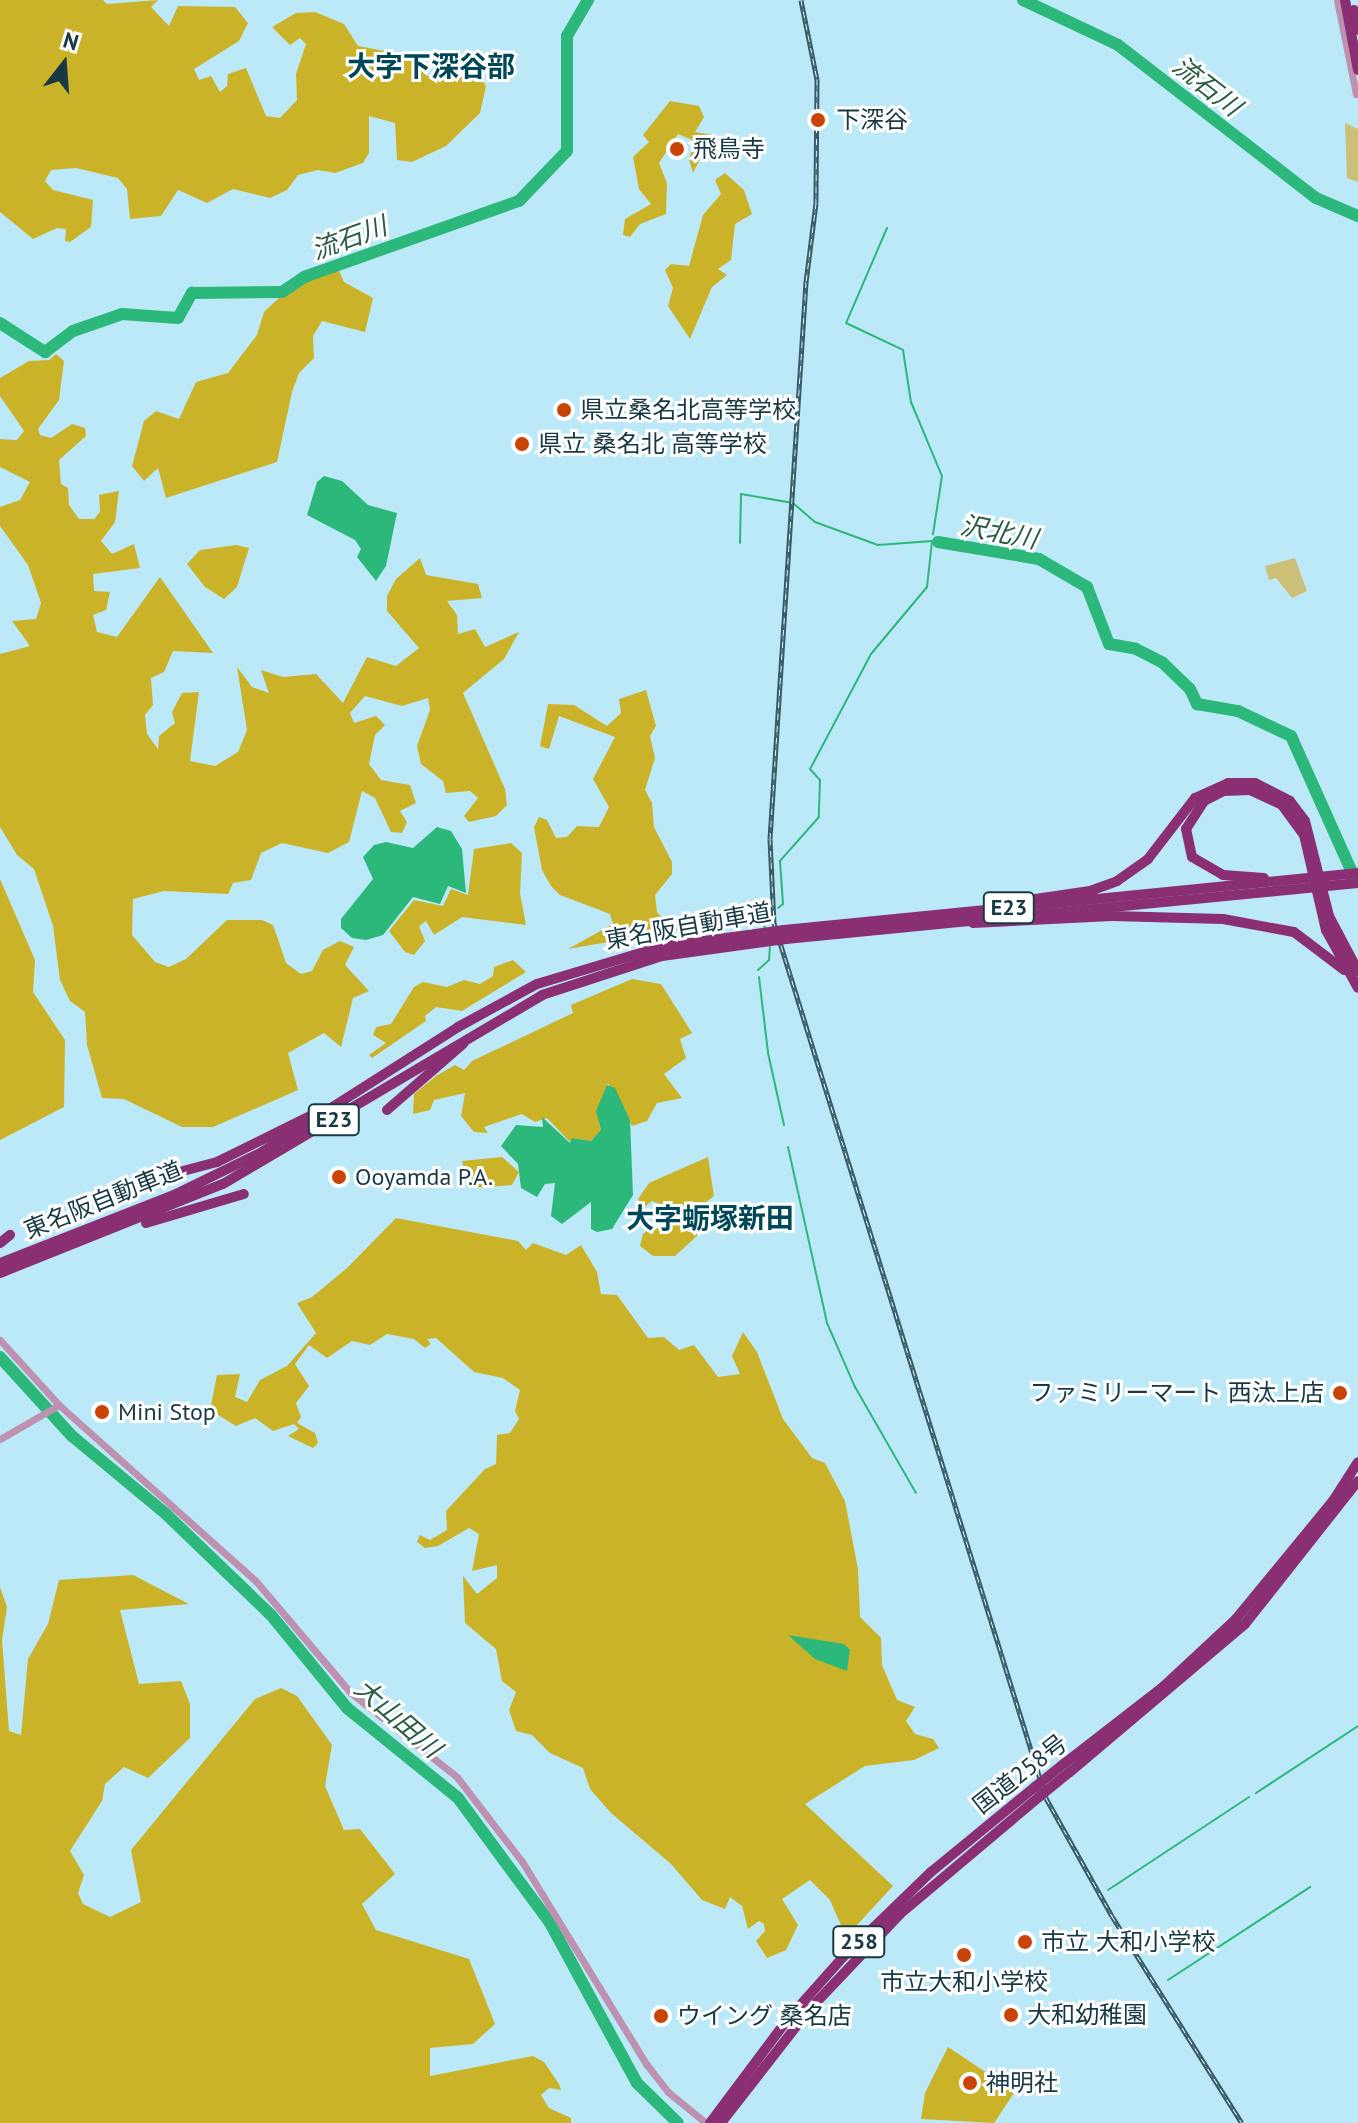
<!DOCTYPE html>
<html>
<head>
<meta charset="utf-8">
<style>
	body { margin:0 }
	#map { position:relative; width:1358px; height:2123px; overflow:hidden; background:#bce9f8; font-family:"PT Sans","Noto Sans JP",sans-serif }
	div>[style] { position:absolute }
	.green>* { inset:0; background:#ccbf78 }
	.forest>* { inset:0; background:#cbb329 }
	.water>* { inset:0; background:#2cb87a }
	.stream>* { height:2px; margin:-1px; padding:0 1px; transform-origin:1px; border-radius:1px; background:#2cb87a }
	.river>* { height:12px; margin:-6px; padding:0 6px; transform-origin:6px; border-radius:6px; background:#2cb87a }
	.minor>* { height:7px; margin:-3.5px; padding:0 3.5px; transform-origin:3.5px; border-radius:3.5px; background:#bd91af }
	.highway>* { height:10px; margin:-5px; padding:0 5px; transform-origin:5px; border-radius:5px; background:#8a2f73 }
	.rail>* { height:5px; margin-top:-2.5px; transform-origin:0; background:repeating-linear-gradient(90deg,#fff 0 6px,#375b66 0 12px); box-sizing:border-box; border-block:2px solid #375b66 }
	.highway-bridge>* { height:10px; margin:-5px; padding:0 5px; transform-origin:5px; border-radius:5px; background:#8a2f73 }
	.dots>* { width:22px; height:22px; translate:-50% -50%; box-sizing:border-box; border:4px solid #fff; border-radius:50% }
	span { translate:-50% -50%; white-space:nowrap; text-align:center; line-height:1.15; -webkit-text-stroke:6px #fff; paint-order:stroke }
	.shield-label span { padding:2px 6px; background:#fff; border:2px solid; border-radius:6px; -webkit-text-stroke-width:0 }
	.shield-label { font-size:22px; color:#173943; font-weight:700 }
	.poi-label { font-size:24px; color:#173943 }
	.left { translate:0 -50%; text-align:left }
	.right { translate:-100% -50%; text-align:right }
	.street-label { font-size:24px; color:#173943 }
	.water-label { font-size:26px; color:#2a5d43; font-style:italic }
	.quarter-label { font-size:28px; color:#004858; font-weight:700 }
	.north { position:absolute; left:24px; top:24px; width:80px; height:80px; -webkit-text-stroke:6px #fff; paint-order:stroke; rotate:17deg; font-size:22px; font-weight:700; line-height:32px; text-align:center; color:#173943 }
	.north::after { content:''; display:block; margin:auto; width:28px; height:36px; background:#173943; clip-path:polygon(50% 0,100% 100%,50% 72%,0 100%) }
</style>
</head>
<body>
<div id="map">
	<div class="green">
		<i style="clip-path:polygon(1345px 123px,1358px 129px,1358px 182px,1347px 178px)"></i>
		<i style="clip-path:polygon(1295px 558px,1307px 591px,1292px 598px,1276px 578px,1269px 580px,1265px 566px)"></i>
	</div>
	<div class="forest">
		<i style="clip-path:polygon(0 0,103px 0,107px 4px,158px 0,151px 7px,169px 26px,178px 6px,235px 7px,248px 23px,239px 41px,194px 69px,199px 80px,211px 76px,220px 92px,227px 86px,228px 74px,246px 68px,266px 116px,280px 118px,297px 100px,296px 74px,306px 44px,300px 38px,290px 45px,272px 27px,296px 13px,315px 12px,344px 24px,358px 46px,406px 55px,427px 76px,479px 75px,486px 86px,480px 113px,446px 146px,412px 162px,397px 160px,395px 123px,369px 116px,369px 153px,363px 163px,335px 173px,318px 170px,298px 175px,287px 190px,270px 198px,233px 189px,207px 203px,178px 190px,161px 216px,130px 219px,127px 189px,118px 178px,76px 168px,51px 170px,45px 181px,53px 190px,93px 200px,91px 227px,70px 242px,65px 241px,66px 229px,57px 228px,33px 239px,0 212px)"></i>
		<i style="clip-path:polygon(670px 101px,699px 106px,704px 117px,695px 132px,712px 135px,693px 173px,689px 159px,695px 141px,678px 134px,659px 163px,667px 183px,666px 214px,640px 224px,630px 237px,623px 235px,625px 219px,651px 204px,639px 189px,633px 157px,649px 142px,643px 135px)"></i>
		<i style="clip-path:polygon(725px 173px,744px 190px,752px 214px,735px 224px,731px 260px,718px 269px,727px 275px,712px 287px,690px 339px,668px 306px,673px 288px,665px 270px,671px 264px,689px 266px,703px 215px,721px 194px,715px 180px)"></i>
		<i style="clip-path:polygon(339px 271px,344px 282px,373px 298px,365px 332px,322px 321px,313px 336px,314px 358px,299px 373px,292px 392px,277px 462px,166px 498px,158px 468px,144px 481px,132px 466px,144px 421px,156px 411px,179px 419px,196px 382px,228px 373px,257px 335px,264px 312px,283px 294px,306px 279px)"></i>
		<i style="clip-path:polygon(56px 354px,64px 361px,59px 400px,38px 429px,40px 435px,51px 438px,72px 424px,85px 428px,86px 436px,59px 460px,61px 484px,68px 488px,69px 505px,79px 519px,94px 519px,100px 512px,99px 495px,119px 491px,115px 522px,101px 541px,112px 554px,134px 544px,140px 568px,93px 574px,94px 591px,110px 592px,106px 610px,93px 615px,97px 632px,117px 637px,160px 577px,213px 653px,173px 651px,164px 672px,151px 678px,153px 705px,145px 715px,147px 734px,158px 749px,159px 736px,175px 723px,172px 712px,182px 693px,199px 692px,190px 761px,215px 766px,238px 752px,247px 730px,237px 667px,252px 687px,269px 693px,261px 670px,283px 677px,316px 674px,343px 703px,367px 657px,396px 666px,419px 648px,387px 611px,387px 596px,396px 579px,420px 558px,426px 575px,478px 584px,482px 598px,447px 601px,457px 615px,458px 634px,475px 629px,485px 647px,519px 632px,504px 659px,463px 693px,505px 789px,507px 805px,496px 816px,469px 822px,464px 816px,478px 798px,470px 791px,446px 793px,443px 781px,421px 764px,417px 746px,430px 710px,428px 698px,402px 706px,365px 696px,350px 713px,354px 723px,376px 716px,385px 725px,375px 735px,369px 764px,381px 780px,410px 785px,416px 803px,400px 811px,407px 822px,402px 833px,391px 832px,375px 798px,362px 791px,349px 842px,328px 853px,282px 843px,261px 853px,251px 880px,233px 883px,228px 894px,164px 891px,133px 899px,132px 935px,155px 962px,169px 967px,186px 959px,227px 920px,262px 920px,273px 925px,286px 963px,301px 974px,312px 971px,323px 950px,340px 941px,354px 947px,345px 965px,369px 991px,353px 998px,341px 1047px,324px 1033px,288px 1053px,298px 1090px,213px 1127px,182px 1127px,124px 1099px,102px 1098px,87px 1045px,85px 1012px,70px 1001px,60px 980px,53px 926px,34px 869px,17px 855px,0 827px,0 654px,30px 646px,12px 621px,36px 619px,41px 603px,28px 565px,0 526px,0 507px,20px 500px,30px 482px,0 467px,0 439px,17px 440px,24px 431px,0 396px,0 378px,29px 361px,49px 360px)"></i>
		<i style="clip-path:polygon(236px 545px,249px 548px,237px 587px,224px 599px,205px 587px,187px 564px,200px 550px)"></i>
		<i style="clip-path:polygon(646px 690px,656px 726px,650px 736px,655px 758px,645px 790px,652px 803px,654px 827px,672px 862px,672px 874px,655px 895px,657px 912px,666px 922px,676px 920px,679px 930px,568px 949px,613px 924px,610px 914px,560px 895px,551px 886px,542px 870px,534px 827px,539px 817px,547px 820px,556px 838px,567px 837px,577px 826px,599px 827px,609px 807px,593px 779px,615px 737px,559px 716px,549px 749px,540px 746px,548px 704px,574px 705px,607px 726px,621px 713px,619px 699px)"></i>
		<i style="clip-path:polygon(511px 843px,522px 853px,520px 893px,526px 925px,462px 917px,434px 935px,426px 921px,419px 926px,425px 941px,414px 955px,405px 952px,389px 931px,414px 900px,443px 906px,451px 889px,468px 895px,474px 849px)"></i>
		<i style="clip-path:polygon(0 879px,35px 960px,33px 992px,65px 1040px,64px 1107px,0 1140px)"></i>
		<i style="clip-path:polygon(513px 960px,526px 972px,462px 1011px,436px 1007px,425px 1016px,426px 1021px,372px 1058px,369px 1055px,386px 1043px,373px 1035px,376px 1027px,391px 1024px,414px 987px,423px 982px,447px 987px,464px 980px,480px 984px,493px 976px,494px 967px)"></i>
		<i style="clip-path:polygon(632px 979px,661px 984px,692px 1033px,680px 1039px,686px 1058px,664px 1074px,682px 1098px,657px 1103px,647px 1121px,632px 1126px,608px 1083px,597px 1111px,601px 1131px,591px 1141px,572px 1138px,571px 1143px,547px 1118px,535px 1122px,522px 1114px,484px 1127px,488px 1133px,474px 1132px,461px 1116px,465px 1093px,434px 1100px,430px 1110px,413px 1114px,414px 1094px,436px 1076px,455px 1065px,464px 1070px,472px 1061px,573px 1013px,571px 1005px)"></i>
		<i style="clip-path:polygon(502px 1157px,519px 1172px,512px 1185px,468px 1188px,462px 1161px)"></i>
		<i style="clip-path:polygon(708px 1157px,714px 1196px,694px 1211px,698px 1235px,675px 1256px,653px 1256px,640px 1246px,643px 1234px,672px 1208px,652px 1201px,643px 1208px,638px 1199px,649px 1183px)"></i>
		<i style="clip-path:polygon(396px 1218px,518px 1241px,526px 1250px,533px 1243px,566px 1255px,581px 1245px,597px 1272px,601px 1294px,617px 1295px,648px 1338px,664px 1337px,679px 1350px,694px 1345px,718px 1377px,740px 1374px,732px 1356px,743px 1332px,757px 1352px,783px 1419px,812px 1458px,825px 1463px,845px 1501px,858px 1569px,860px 1617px,881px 1638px,882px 1665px,897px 1700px,915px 1707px,906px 1721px,915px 1734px,933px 1739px,939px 1748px,914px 1760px,865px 1766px,805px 1804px,893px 1886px,846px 1937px,830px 1900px,810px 1880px,782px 1899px,798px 1925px,786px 1950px,767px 1958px,756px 1941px,765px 1931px,764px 1924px,759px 1921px,748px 1929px,742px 1906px,730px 1897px,725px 1909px,702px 1900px,671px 1864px,611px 1813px,590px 1789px,583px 1768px,550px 1753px,532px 1735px,516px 1731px,509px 1710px,516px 1692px,502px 1681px,496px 1649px,465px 1623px,463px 1576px,477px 1594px,497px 1578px,497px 1565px,472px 1571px,479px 1534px,469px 1528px,438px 1546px,425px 1548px,417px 1542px,420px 1535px,430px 1540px,447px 1530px,446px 1511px,485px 1469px,496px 1464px,497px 1435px,510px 1433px,519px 1419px,515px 1411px,520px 1390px,503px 1378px,474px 1372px,436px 1338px,427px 1339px,431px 1344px,425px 1348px,414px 1339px,387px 1334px,370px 1345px,352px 1341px,327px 1358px,309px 1345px,295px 1364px,309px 1386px,296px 1403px,301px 1417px,297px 1423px,315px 1433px,318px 1443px,313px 1448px,288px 1436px,299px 1429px,294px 1424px,273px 1431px,255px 1418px,236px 1426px,210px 1410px,217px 1375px,240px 1374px,235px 1397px,247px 1402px,260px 1380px,287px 1366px,316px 1333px,297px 1303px,312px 1297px,347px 1268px)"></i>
		<i style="clip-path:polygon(133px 1575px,189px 1604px,120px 1610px,139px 1684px,181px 1681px,190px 1704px,190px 1738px,148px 1778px,124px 1767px,105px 1784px,102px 1801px,70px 1851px,84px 1875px,78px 1893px,83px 1904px,110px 1917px,141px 1902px,131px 1850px,255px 1699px,281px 1688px,297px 1696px,332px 1745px,325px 1786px,344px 1830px,360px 1829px,395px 1874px,362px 1904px,376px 1930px,469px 1959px,495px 2024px,473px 2044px,430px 2048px,430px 2076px,533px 2056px,544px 2062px,559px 2084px,561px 2090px,549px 2088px,541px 2095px,549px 2108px,571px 2118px,571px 2123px,0 2123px,0 1587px,7px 1607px,2px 1640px,9px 1731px,21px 1735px,28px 1659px,48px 1624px,59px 1580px)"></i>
		<i style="clip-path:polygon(948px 2047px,987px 2073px,1009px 2078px,1016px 2090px,994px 2123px,921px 2119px,925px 2093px)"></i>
	</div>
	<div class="water">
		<i style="clip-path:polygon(324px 476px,342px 481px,368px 505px,397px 513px,386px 566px,376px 581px,357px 557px,361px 549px,355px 540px,307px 515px,317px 482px)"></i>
		<i style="clip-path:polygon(437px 827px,451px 831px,462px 849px,466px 893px,448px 886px,440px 904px,413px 897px,383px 935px,366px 940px,352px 938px,341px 928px,341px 919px,373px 879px,363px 857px,374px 845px,386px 842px,413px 848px)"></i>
		<i style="clip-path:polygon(607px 1085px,615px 1088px,630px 1120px,633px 1195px,612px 1229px,597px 1232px,591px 1229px,591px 1202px,562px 1224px,551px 1216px,555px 1183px,545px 1184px,537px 1197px,521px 1188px,518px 1164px,501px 1146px,516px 1125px,543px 1127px,542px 1117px,570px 1143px,572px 1138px,591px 1141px,601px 1130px,596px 1111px)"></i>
		<i style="clip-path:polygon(788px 1635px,844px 1644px,850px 1650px,847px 1671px,815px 1659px)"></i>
	</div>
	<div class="stream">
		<i style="left:887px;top:228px;width:103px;rotate:113.3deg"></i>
		<i style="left:846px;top:323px;width:63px;rotate:25.3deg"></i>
		<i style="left:903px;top:350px;width:53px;rotate:81.3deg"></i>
		<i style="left:911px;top:402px;width:80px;rotate:67.3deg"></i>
		<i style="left:942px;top:476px;width:59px;rotate:98.8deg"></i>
		<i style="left:740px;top:543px;width:49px;rotate:-88.8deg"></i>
		<i style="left:741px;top:494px;width:53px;rotate:9.8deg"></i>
		<i style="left:793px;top:503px;width:29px;rotate:41deg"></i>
		<i style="left:815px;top:522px;width:67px;rotate:20.1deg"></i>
		<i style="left:878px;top:545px;width:54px;rotate:-4.2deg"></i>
		<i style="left:932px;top:541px;width:46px;rotate:96.2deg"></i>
		<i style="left:927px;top:587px;width:87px;rotate:129.9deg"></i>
		<i style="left:871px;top:654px;width:130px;rotate:117.9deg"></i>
		<i style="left:810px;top:769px;width:15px;rotate:48deg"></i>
		<i style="left:820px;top:780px;width:37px;rotate:92deg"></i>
		<i style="left:819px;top:817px;width:59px;rotate:131.6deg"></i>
		<i style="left:780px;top:861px;width:43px;rotate:86deg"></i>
		<i style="left:783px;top:904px;width:6px;rotate:141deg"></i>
		<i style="left:765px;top:929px;width:16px;rotate:-101deg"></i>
		<i style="left:762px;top:913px;width:5px;rotate:-22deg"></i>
		<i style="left:758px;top:970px;width:15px;rotate:-42deg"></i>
		<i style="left:769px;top:960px;width:13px;rotate:-86deg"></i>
		<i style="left:759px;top:977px;width:77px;rotate:83.2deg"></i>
		<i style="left:768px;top:1053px;width:74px;rotate:77.5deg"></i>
		<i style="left:788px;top:1147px;width:180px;rotate:77.5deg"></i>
		<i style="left:827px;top:1323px;width:70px;rotate:66.4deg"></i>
		<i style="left:855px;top:1387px;width:122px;rotate:60.1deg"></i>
		<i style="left:1256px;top:1793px;width:122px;rotate:-33.3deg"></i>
		<i style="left:1108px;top:1890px;width:169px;rotate:-33.4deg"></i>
		<i style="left:1168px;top:1980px;width:170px;rotate:-33.2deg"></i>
	</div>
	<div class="river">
		<i style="left:1023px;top:0;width:105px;rotate:25.3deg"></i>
		<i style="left:1118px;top:45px;width:250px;rotate:37.7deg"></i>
		<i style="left:1316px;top:198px;width:46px;rotate:23.2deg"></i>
		<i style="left:0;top:323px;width:54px;rotate:32.8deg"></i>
		<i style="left:45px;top:352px;width:35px;rotate:-37deg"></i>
		<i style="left:73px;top:331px;width:52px;rotate:-19.1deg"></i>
		<i style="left:122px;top:314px;width:56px;rotate:4.1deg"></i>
		<i style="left:178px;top:318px;width:29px;rotate:-61deg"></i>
		<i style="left:192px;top:293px;width:90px;rotate:-0.6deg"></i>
		<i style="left:282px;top:292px;width:27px;rotate:-34deg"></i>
		<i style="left:304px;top:277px;width:228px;rotate:-19.5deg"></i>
		<i style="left:519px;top:201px;width:69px;rotate:-46.2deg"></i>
		<i style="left:567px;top:151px;width:115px;rotate:-90deg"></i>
		<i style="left:567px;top:36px;width:42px;rotate:-59.7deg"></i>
		<i style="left:938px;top:542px;width:102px;rotate:9.6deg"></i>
		<i style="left:1039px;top:559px;width:56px;rotate:30.3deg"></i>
		<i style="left:1087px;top:587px;width:61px;rotate:68.9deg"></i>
		<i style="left:1109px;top:644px;width:27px;rotate:10deg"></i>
		<i style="left:1136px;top:649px;width:30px;rotate:27deg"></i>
		<i style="left:1163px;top:663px;width:37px;rotate:44deg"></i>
		<i style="left:1190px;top:689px;width:17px;rotate:65deg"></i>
		<i style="left:1197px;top:704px;width:42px;rotate:9.7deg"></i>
		<i style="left:1238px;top:711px;width:59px;rotate:25.3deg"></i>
		<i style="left:1291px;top:736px;width:159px;rotate:65.9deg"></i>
		<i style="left:0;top:1357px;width:107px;rotate:47.7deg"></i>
		<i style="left:72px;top:1436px;width:124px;rotate:39.7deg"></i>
		<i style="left:167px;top:1515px;width:144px;rotate:43.9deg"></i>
		<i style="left:271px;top:1615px;width:120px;rotate:50.7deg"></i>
		<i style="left:347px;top:1708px;width:143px;rotate:39deg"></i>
		<i style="left:458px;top:1798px;width:155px;rotate:53.6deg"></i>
		<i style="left:550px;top:1923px;width:182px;rotate:61.5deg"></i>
		<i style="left:637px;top:2083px;width:57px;rotate:44.3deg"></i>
	</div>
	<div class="minor">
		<i style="left:1337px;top:0;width:96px;rotate:78.6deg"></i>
		<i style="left:0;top:1340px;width:88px;rotate:47.8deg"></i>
		<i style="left:59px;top:1405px;width:263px;rotate:41.8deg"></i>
		<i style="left:255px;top:1580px;width:148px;rotate:49.7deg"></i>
		<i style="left:351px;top:1693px;width:135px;rotate:38.4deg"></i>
		<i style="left:457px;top:1777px;width:108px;rotate:52.5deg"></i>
		<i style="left:523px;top:1863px;width:237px;rotate:58.5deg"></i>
		<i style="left:647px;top:2065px;width:34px;rotate:52deg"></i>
		<i style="left:668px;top:2092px;width:49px;rotate:39.2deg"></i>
		<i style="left:0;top:1439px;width:68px;rotate:-30deg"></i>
	</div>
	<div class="highway">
		<i style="left:1345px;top:0;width:71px;rotate:79.5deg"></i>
		<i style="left:1354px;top:10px;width:20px;rotate:79deg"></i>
		<i style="left:1192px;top:857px;width:29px;rotate:-102deg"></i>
		<i style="left:1186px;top:829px;width:33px;rotate:-57deg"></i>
		<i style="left:1204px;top:801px;width:22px;rotate:-27deg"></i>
		<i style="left:1224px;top:791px;width:26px;rotate:-2deg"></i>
		<i style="left:1250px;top:790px;width:35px;rotate:25deg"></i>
		<i style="left:1282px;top:805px;width:37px;rotate:54deg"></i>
		<i style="left:1304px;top:835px;width:98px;rotate:77deg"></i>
		<i style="left:1326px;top:930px;width:66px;rotate:61.1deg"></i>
		<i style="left:993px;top:905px;width:98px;rotate:-8.2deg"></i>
		<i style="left:1090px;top:891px;width:29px;rotate:-20deg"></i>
		<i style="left:1117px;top:881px;width:38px;rotate:-35deg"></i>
		<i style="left:1148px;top:859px;width:77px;rotate:-52.4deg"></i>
		<i style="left:1195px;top:798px;width:36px;rotate:-24deg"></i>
		<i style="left:1228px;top:783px;width:27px"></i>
		<i style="left:1255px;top:783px;width:39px;rotate:27deg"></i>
		<i style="left:1290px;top:801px;width:25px;rotate:53deg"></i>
		<i style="left:1305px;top:821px;width:98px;rotate:75.8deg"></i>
		<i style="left:1329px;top:916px;width:62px;rotate:62.2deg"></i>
		<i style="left:973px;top:923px;width:139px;rotate:-2.9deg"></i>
		<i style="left:1112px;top:916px;width:111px;rotate:1.5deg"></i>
		<i style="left:1223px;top:919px;width:72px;rotate:10.4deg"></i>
		<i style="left:1294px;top:932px;width:63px;rotate:37.2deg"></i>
		<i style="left:387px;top:1110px;width:101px;rotate:-41deg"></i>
		<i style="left:160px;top:1177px;width:59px;rotate:-14.7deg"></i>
		<i style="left:217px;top:1162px;width:110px;rotate:-26.3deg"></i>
		<i style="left:146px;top:1223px;width:102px;rotate:-16.5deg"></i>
		<i style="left:0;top:1243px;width:13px;rotate:-39deg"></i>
		<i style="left:0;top:1263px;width:189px;rotate:-21.4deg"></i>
		<i style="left:176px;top:1194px;width:96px;rotate:-26deg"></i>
		<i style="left:262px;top:1152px;width:232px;rotate:-32.5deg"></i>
		<i style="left:458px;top:1027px;width:90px;rotate:-28.6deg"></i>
		<i style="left:537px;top:984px;width:128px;rotate:-16.7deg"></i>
		<i style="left:0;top:1273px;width:240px;rotate:-21.8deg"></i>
		<i style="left:223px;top:1184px;width:371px;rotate:-30.6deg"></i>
		<i style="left:542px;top:995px;width:126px;rotate:-18deg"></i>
		<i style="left:1065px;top:1763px;width:124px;rotate:-37.8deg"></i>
		<i style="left:1163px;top:1687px;width:100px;rotate:-43deg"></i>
		<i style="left:1236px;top:1619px;width:153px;rotate:-50.6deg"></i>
		<i style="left:1333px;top:1501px;width:46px;rotate:-57.3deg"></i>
		<i style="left:1070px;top:1772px;width:229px;rotate:-40.2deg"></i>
		<i style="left:1245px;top:1624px;width:182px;rotate:-51.7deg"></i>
		<i style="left:710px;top:2123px;width:129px;rotate:-53.2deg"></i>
		<i style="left:787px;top:2020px;width:87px;rotate:-48.3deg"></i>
		<i style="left:845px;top:1955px;width:120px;rotate:-44deg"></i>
		<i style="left:931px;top:1872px;width:134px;rotate:-39.3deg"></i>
		<i style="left:721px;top:2123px;width:143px;rotate:-52.1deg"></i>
		<i style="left:809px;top:2010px;width:132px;rotate:-46.5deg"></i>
		<i style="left:900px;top:1914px;width:183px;rotate:-40.1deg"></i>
	</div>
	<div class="rail">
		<i style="left:801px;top:0;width:81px;rotate:78.6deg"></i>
		<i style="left:817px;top:79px;width:124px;rotate:90.5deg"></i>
		<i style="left:816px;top:203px;width:80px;rotate:97.2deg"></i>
		<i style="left:806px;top:282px;width:558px;rotate:93.7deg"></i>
		<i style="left:770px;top:839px;width:84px;rotate:87.3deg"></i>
		<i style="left:774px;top:923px;width:916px;rotate:72.73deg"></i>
		<i style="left:1046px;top:1798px;width:135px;rotate:60.8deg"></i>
		<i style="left:1112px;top:1916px;width:244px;rotate:57.9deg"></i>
	</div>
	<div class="highway-bridge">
		<i style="left:1192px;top:857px;width:36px;rotate:30deg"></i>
		<i style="left:1223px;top:875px;width:41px;rotate:4.2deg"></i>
		<i style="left:660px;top:947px;width:125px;rotate:-7.8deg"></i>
		<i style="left:784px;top:930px;width:577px;rotate:-5.67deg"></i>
		<i style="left:662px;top:956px;width:125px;rotate:-7.8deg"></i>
		<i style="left:786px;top:939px;width:575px;rotate:-5.59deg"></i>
		<i style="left:1035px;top:1787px;width:38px;rotate:-39deg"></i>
		<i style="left:1040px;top:1796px;width:38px;rotate:-39deg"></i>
	</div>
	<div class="dots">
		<i style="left:818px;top:120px;background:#ca4407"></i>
		<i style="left:677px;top:149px;background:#ca4407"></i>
		<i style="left:564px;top:410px;background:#ca4407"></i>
		<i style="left:522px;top:444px;background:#ca4407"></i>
		<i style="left:339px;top:1177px;background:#ca4407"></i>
		<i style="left:1340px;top:1393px;background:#ca4407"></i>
		<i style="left:102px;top:1412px;background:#ca4407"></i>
		<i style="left:1025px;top:1942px;background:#ca4407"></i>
		<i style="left:964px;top:1955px;background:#ca4407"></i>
		<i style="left:1011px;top:2015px;background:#ca4407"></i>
		<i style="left:661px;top:2016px;background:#ca4407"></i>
		<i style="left:970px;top:2083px;background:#ca4407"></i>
	</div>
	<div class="shield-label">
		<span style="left:1009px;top:908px">E23</span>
		<span style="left:334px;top:1120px">E23</span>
		<span style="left:859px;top:1942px">258</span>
	</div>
	<div class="poi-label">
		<span class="left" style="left:836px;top:120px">下深谷</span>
		<span class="left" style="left:693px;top:149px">飛鳥寺</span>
		<span class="left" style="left:580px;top:410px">県立桑名北高等学校</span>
		<span class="left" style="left:538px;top:444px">県立 桑名北 高等学校</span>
		<span class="left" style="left:355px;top:1177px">Ooyamda P.A.</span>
		<span class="right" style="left:1324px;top:1393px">ファミリーマート 西汰上店</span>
		<span class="left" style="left:118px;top:1412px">Mini Stop</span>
		<span class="left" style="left:1041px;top:1942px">市立 大和小学校</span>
		<span style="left:964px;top:1982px">市立大和小学校</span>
		<span class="left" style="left:1027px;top:2015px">大和幼稚園</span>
		<span class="left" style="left:677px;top:2016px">ウイング 桑名店</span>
		<span class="left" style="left:986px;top:2083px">神明社</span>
	</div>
	<div class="street-label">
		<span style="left:688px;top:926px;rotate:-10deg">東名阪自動車道</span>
		<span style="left:103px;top:1200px;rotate:-22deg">東名阪自動車道</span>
		<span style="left:1020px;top:1774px;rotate:-38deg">国道258号</span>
	</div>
	<div class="water-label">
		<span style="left:1207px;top:86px;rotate:38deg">流石川</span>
		<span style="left:349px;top:238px;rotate:-20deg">流石川</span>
		<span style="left:999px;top:532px;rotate:11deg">沢北川</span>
		<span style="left:398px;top:1718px;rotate:41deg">大山田川</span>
	</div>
	<div class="quarter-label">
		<span style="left:431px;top:66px">大字下深谷部</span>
		<span style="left:710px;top:1218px">大字蛎塚新田</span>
	</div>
	<div class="north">N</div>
</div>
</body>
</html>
